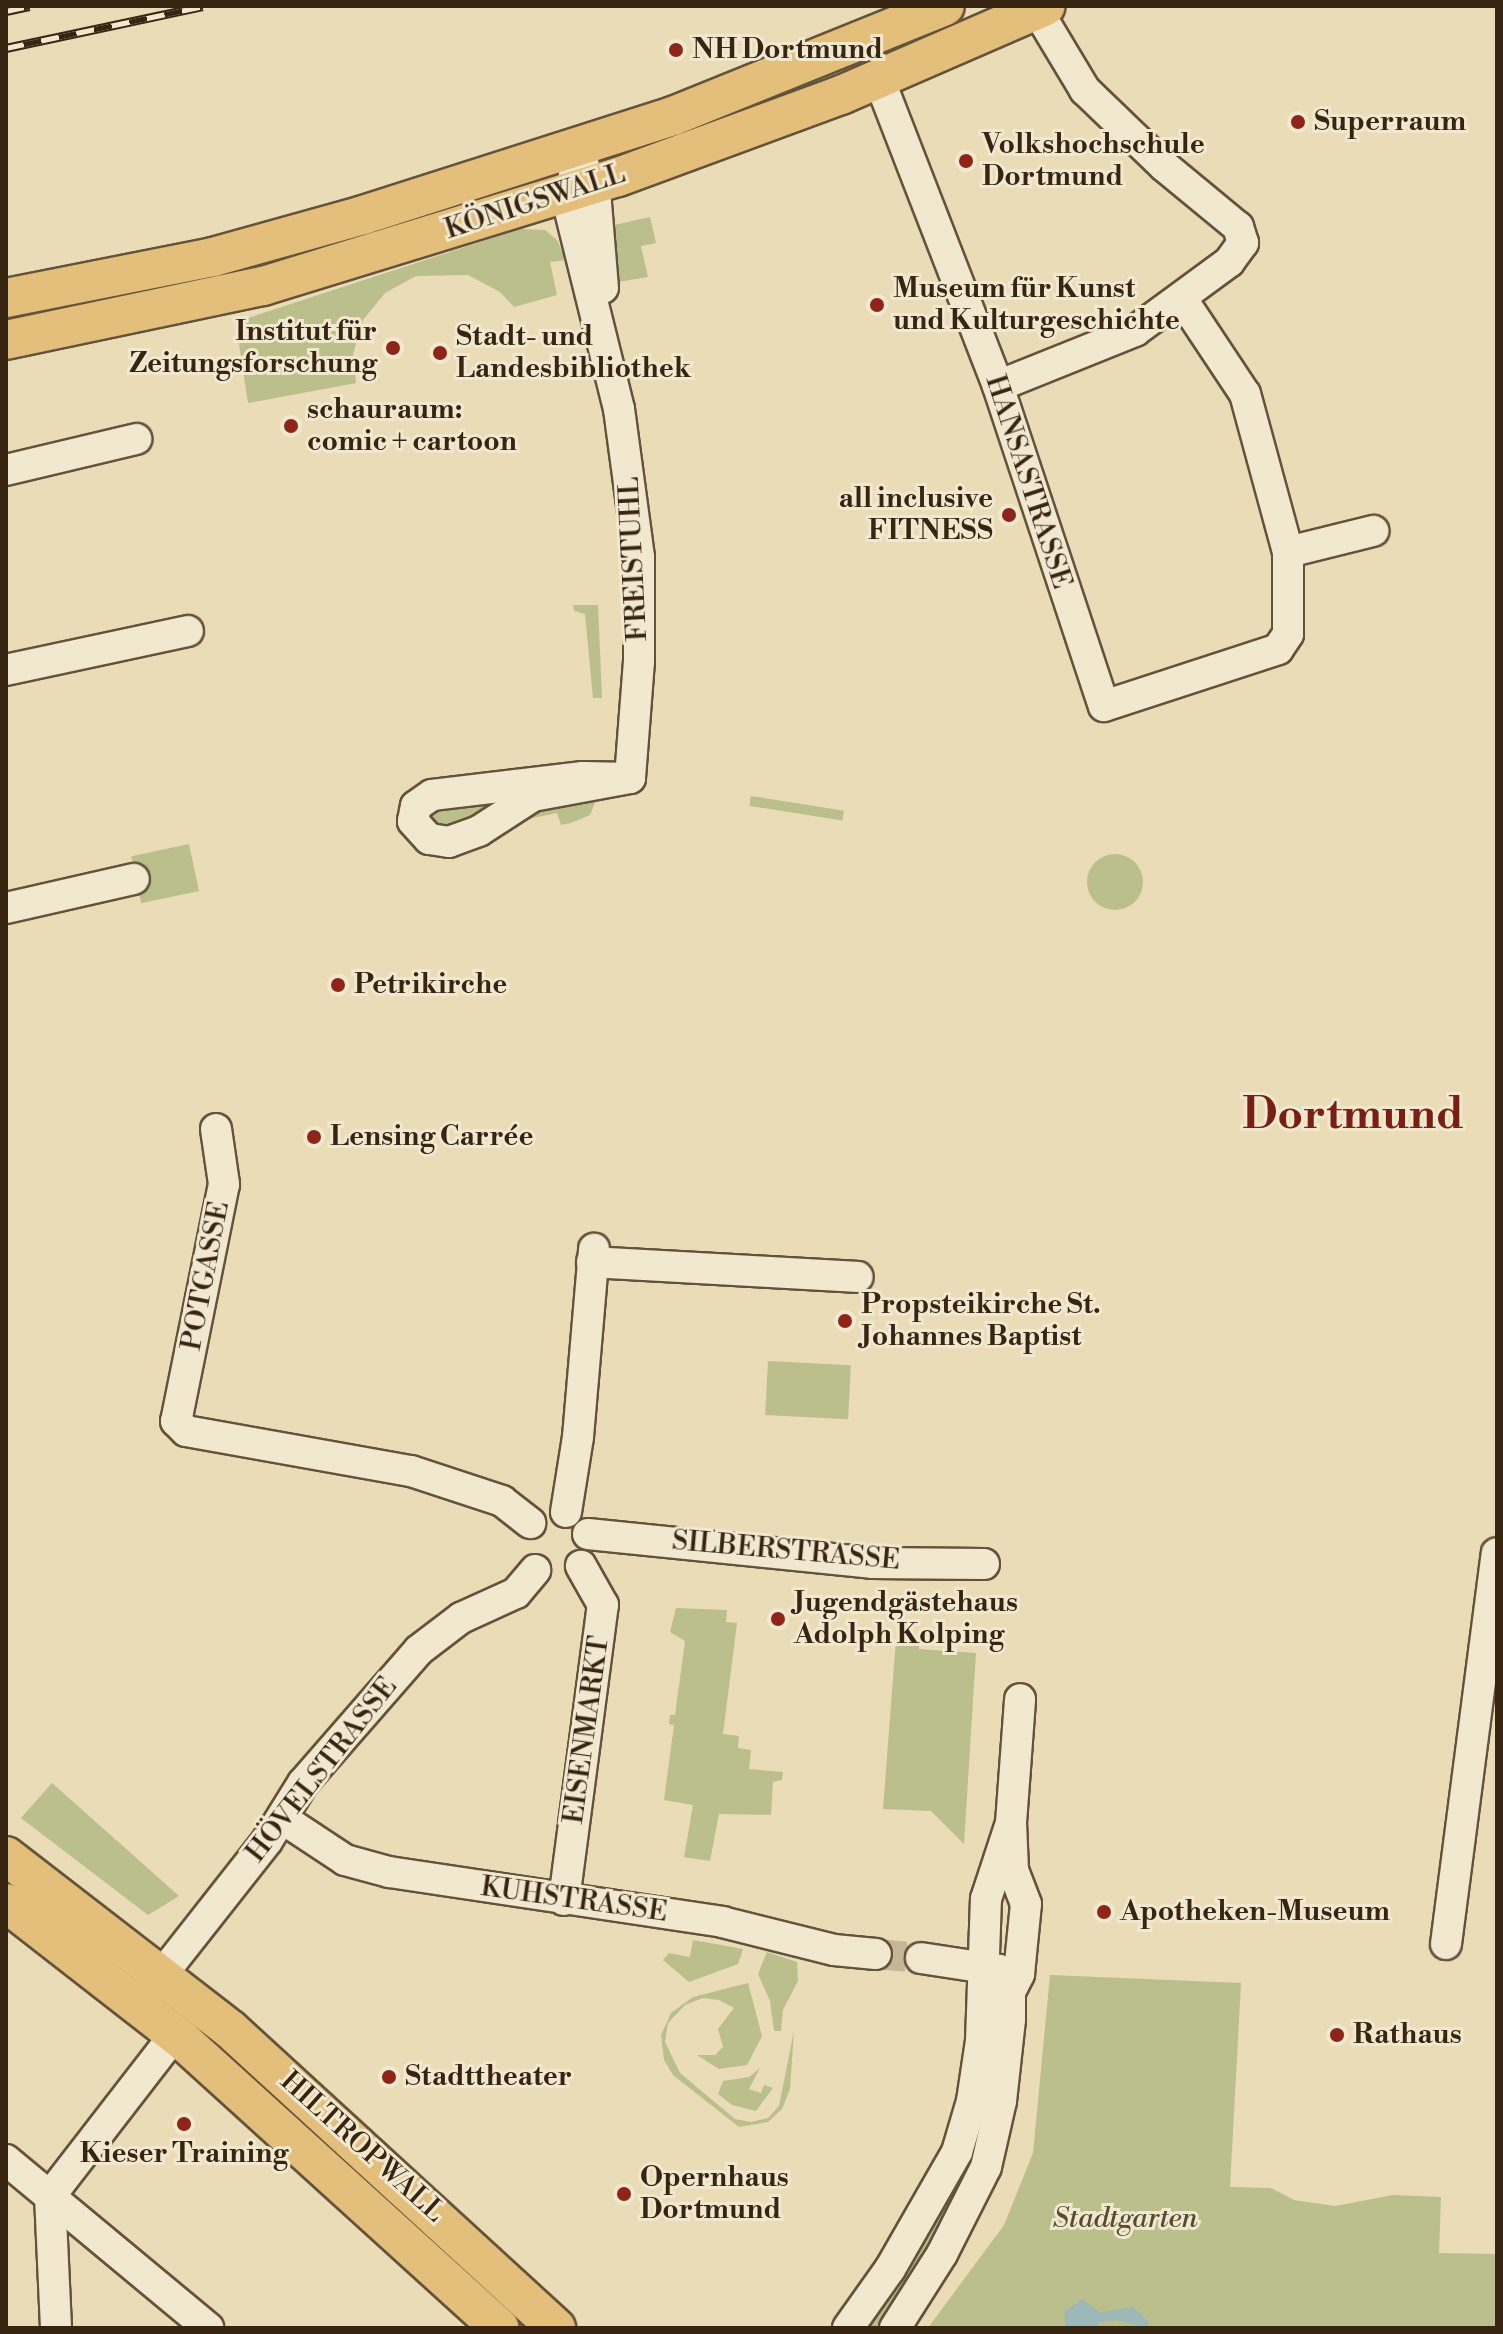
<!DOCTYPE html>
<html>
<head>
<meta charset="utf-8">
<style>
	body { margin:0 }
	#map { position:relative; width:1503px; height:2334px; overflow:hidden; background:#e9dcb6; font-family:"Libre Bodoni",serif }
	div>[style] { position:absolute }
	.green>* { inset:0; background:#bbbf8b; transform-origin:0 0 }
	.round { border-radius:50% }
	.water>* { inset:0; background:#9eb8ba }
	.minor-tunnel>* { height:30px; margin-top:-15px; transform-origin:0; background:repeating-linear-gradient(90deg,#c5b795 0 30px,transparent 0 45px) }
	.roads { filter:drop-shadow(2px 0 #64533b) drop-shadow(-2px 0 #64533b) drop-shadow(0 2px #64533b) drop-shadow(0 -2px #64533b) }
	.minor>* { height:30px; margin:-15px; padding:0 15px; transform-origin:15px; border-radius:15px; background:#f1e8d0 }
	.major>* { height:38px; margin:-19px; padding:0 19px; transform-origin:19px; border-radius:19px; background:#e4be7b }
	.rail>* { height:9px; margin-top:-4.5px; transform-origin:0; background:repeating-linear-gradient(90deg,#f1e8d0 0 18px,#372512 0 36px); box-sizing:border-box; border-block:2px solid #372512 }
	.dots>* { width:22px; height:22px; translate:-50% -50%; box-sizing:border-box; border:4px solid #f1e8d0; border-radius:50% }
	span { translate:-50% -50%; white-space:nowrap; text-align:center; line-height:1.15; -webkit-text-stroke:6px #f1e8d0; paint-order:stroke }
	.poi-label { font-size:28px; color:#372512; font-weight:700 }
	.left { translate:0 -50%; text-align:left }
	.right { translate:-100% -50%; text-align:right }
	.street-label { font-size:28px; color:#372512 }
	.park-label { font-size:28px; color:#584c30; font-style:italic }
	.town-label { font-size:44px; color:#7a1f14; font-weight:700 }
	.frame { position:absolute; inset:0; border:8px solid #372512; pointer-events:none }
</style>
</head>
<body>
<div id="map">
	<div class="green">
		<i style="clip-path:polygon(650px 217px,656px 243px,641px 246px,648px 277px,618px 282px,614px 225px)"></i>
		<i style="clip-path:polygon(520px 229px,545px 230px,557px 240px,566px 260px,550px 262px,557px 295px,514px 307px,500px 292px,468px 275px,416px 276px,385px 293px,363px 320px,353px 354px,356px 383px,248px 403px,237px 331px,245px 319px)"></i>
		<i style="clip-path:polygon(573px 605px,598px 605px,602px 698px,593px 698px,585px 614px,574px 611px)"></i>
		<i style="left:751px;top:796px;width:94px;height:10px;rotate:9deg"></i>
		<i style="clip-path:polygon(597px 798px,590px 815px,571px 823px,561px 825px,557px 813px,499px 825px,520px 809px)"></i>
		<i style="clip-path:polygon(504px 799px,443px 835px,423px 815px,426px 809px)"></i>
		<i style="left:189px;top:844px;width:48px;height:59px;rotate:78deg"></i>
		<i class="round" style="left:1087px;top:854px;width:56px;height:56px"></i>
		<i style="left:768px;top:1361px;width:83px;height:54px;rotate:3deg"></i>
		<i style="clip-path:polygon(676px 1608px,727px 1610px,726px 1622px,737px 1623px,723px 1734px,739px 1736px,738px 1748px,751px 1750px,749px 1769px,783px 1772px,782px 1780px,773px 1782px,771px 1815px,719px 1814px,710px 1861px,684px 1857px,693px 1805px,664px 1800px,674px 1725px,669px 1724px,670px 1715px,675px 1715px,685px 1641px,670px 1632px)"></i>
		<i style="clip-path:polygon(896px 1639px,919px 1642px,919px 1649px,976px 1653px,964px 1844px,931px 1811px,883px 1809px)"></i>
		<i style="clip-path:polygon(52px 1783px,179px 1896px,148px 1915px,21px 1818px)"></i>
		<i style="clip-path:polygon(693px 1940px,743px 1949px,738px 1964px,689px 1982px,663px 1960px,669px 1953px,690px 1957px)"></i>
		<i style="clip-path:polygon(767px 1952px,797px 1962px,798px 1981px,783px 2010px,781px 2031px,774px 2031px,770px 2001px,758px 1974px)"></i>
		<i style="clip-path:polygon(1050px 1975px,1241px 1983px,1230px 2187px,1271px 2188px,1294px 2200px,1335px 2206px,1393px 2195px,1441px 2197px,1439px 2253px,1497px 2254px,1497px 2328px,928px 2328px,1004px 2225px,1033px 2153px)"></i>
		<i style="clip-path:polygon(748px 1983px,762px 2036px,747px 2065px,719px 2069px,697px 2055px,715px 2055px,723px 2047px,718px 2029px,734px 2008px,719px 2000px,703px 1998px,685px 2005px,668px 2023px,665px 2042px,680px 2073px,735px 2119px,751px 2122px,768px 2118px,779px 2106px,794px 2031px,790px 2089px,782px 2109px,768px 2122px,739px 2127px,673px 2075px,664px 2060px,661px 2035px,671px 2013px,693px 1997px)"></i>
		<i style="clip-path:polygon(760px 2068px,749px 2089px,761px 2093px,764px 2085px,773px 2088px,756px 2111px,732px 2105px,718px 2094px,723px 2081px,749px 2077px)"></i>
		<i style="clip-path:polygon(975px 2119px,988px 2121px,958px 2203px,886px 2328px,866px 2328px)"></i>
	</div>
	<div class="water">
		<i style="clip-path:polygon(1082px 2299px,1100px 2312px,1134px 2307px,1150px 2323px,1146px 2328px,1116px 2320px,1100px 2322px,1097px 2328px,1066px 2328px,1064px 2312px)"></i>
	</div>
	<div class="minor-tunnel">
		<i style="left:876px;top:1954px;width:45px;rotate:5.1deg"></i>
	</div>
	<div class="roads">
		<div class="minor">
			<i style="left:879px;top:79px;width:329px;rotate:68.8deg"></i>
			<i style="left:998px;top:386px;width:337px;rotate:71.7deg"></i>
			<i style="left:1104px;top:706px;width:183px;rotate:-18.1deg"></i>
			<i style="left:1278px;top:649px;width:18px;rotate:-56deg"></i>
			<i style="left:1288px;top:634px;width:82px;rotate:-90deg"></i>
			<i style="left:1288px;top:552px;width:164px;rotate:-105.2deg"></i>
			<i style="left:1245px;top:394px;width:114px;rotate:-123.6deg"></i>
			<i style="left:577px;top:147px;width:64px;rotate:96.2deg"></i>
			<i style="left:570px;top:211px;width:204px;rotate:76.1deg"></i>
			<i style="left:619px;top:409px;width:149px;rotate:82.3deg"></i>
			<i style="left:639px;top:557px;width:104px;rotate:90deg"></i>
			<i style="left:639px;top:661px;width:117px;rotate:94.4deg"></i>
			<i style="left:584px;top:166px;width:39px;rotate:72deg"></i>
			<i style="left:596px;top:203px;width:85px;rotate:85.3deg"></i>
			<i style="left:998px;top:386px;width:148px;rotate:-21.9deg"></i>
			<i style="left:1135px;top:331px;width:117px;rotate:-36.3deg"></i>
			<i style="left:1229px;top:262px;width:24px;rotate:-54deg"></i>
			<i style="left:1243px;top:243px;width:17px;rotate:-107deg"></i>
			<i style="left:1238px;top:227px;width:96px;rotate:-140.5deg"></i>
			<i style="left:1164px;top:166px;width:110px;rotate:-136.1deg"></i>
			<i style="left:1085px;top:90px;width:93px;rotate:-121deg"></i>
			<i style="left:6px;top:470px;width:134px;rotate:-13.4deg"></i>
			<i style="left:1288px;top:552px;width:88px;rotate:-13.9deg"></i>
			<i style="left:6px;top:670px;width:186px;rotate:-12.1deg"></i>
			<i style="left:583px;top:777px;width:47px;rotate:1.2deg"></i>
			<i style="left:630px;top:778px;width:99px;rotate:169.5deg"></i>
			<i style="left:533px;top:796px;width:64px;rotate:147.1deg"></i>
			<i style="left:479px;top:831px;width:32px;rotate:160deg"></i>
			<i style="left:449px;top:842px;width:20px;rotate:-171deg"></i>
			<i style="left:429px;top:839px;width:24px;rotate:-132deg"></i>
			<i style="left:413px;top:821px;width:15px;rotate:-79deg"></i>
			<i style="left:416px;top:806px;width:19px;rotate:-35deg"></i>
			<i style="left:432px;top:795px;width:152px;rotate:-6.8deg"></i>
			<i style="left:6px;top:908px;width:131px;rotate:-12.8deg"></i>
			<i style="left:216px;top:1129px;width:56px;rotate:81.7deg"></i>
			<i style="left:224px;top:1184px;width:242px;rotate:101.4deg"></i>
			<i style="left:176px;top:1421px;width:14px;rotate:45deg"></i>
			<i style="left:186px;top:1431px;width:229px;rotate:10.1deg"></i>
			<i style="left:411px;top:1471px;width:96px;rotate:18.2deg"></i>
			<i style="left:502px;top:1501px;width:36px;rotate:38deg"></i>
			<i style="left:592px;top:1262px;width:266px;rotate:3.2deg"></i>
			<i style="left:566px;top:1512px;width:76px;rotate:-80.9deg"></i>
			<i style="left:578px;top:1437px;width:189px;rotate:-85.1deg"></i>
			<i style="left:588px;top:1534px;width:285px;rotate:5.8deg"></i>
			<i style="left:872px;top:1563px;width:112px;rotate:0.5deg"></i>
			<i style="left:283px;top:1819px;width:74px;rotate:33.5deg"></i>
			<i style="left:345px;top:1860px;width:46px;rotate:15.3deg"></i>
			<i style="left:389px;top:1872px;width:337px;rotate:8.5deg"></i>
			<i style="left:722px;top:1922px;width:115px;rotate:14deg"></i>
			<i style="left:834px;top:1950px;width:42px;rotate:5.4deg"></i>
			<i style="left:564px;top:1900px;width:298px;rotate:-82.5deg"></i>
			<i style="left:603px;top:1605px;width:45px;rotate:-119.4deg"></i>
			<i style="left:1446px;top:1944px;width:394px;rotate:-82.6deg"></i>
			<i style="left:1011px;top:1990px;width:18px;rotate:-63deg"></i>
			<i style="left:1019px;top:1974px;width:70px;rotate:-84.3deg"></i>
			<i style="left:1026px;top:1904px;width:36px;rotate:-111deg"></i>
			<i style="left:1013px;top:1870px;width:47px;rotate:-92.4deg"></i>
			<i style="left:1011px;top:1823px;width:124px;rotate:-85.8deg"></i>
			<i style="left:149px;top:1991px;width:191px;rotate:-51.8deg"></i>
			<i style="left:267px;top:1841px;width:68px;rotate:-58.2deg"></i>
			<i style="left:303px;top:1783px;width:176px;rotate:-48.9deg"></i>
			<i style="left:419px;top:1650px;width:53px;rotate:-37.3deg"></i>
			<i style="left:461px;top:1618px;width:60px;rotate:-24.4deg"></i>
			<i style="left:516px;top:1593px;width:30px;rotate:-50deg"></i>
			<i style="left:6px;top:2160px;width:263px;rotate:39.7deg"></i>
			<i style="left:56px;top:2328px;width:132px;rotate:-92.6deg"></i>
			<i style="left:50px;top:2196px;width:205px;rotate:-52.3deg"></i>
			<i style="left:848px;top:2328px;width:72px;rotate:-54.6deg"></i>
			<i style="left:890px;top:2269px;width:135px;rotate:-60.2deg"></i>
			<i style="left:957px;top:2152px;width:53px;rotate:-73.6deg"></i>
			<i style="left:972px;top:2101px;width:61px;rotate:-81.5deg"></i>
			<i style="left:981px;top:2041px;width:142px;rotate:-88deg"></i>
			<i style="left:986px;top:1899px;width:80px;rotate:-71.8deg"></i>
			<i style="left:895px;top:2328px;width:88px;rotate:-57.6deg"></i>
			<i style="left:942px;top:2254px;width:97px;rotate:-63.2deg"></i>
			<i style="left:986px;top:2167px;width:68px;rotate:-77.2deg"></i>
			<i style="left:1001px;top:2101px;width:82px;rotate:-83.7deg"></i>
			<i style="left:1010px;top:2019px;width:38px;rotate:-90deg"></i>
			<i style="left:1010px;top:1981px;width:16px;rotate:-135deg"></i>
			<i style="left:999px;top:1970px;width:79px;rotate:-171.3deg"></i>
		</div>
		<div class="major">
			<i style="left:6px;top:298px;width:211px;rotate:-11.2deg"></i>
			<i style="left:213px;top:257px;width:156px;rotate:-15.6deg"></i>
			<i style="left:363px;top:215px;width:325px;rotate:-17.7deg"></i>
			<i style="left:673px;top:116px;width:293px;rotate:-22deg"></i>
			<i style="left:6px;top:340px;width:263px;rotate:-11.9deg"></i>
			<i style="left:263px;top:286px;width:371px;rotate:-17.1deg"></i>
			<i style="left:618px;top:177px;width:238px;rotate:-20.2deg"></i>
			<i style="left:841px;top:95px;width:223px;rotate:-23.5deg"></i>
			<i style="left:6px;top:1856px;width:284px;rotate:37.7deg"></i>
			<i style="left:231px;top:2030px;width:441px;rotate:42.5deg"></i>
			<i style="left:6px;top:1903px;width:222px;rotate:37.9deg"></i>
			<i style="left:181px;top:2039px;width:430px;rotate:42.2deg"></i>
		</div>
	</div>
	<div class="rail">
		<i style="left:6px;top:11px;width:24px;rotate:-12deg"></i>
		<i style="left:6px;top:48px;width:201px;rotate:-12deg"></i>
	</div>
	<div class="dots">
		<i style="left:676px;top:50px;background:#8f2418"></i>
		<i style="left:1298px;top:122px;background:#8f2418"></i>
		<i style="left:966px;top:161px;background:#8f2418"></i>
		<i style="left:877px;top:305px;background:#8f2418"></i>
		<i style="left:393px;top:348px;background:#8f2418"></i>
		<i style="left:440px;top:353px;background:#8f2418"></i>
		<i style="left:291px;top:426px;background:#8f2418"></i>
		<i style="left:1009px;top:515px;background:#8f2418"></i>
		<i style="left:338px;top:985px;background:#8f2418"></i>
		<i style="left:314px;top:1137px;background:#8f2418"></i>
		<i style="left:845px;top:1321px;background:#8f2418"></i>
		<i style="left:778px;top:1619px;background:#8f2418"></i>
		<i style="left:1104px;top:1912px;background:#8f2418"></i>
		<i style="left:1337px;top:2035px;background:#8f2418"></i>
		<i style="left:389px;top:2077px;background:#8f2418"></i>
		<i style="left:184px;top:2124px;background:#8f2418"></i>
		<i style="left:624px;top:2194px;background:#8f2418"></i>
	</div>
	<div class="poi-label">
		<span class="left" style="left:692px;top:50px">NH Dortmund</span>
		<span class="left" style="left:1314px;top:122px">Superraum</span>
		<span class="left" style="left:982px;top:161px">Volkshochschule<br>Dortmund</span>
		<span class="left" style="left:893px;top:305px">Museum für Kunst<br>und Kulturgeschichte</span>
		<span class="right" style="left:377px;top:348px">Institut für<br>Zeitungsforschung</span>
		<span class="left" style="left:456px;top:353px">Stadt- und<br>Landesbibliothek</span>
		<span class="left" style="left:307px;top:426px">schauraum:<br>comic + cartoon</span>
		<span class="right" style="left:993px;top:515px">all inclusive<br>FITNESS</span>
		<span class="left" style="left:354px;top:985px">Petrikirche</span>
		<span class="left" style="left:330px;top:1137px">Lensing Carrée</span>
		<span class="left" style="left:861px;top:1321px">Propsteikirche St.<br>Johannes Baptist</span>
		<span class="left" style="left:794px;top:1619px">Jugendgästehaus<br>Adolph Kolping</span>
		<span class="left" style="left:1120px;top:1912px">Apotheken-Museum</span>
		<span class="left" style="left:1353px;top:2035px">Rathaus</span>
		<span class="left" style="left:405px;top:2077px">Stadttheater</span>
		<span style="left:184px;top:2154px">Kieser Training</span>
		<span class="left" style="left:640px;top:2194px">Opernhaus<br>Dortmund</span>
	</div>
	<div class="street-label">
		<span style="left:535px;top:202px;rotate:-18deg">KÖNIGSWALL</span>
		<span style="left:1028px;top:482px;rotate:72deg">HANSASTRASSE</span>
		<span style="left:634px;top:559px;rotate:-93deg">FREISTUHL</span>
		<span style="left:206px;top:1276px;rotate:-79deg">POTGASSE</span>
		<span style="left:786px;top:1551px;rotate:5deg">SILBERSTRASSE</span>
		<span style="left:587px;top:1730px;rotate:-82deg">EISENMARKT</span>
		<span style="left:322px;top:1770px;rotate:-52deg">HÖVELSTRASSE</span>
		<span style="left:574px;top:1900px;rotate:8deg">KUHSTRASSE</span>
		<span style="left:362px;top:2147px;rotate:42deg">HILTROPWALL</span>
	</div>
	<div class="park-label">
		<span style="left:1125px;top:2219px">Stadtgarten</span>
	</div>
	<div class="town-label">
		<span style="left:1353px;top:1115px">Dortmund</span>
	</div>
	<div class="frame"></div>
</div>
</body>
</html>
